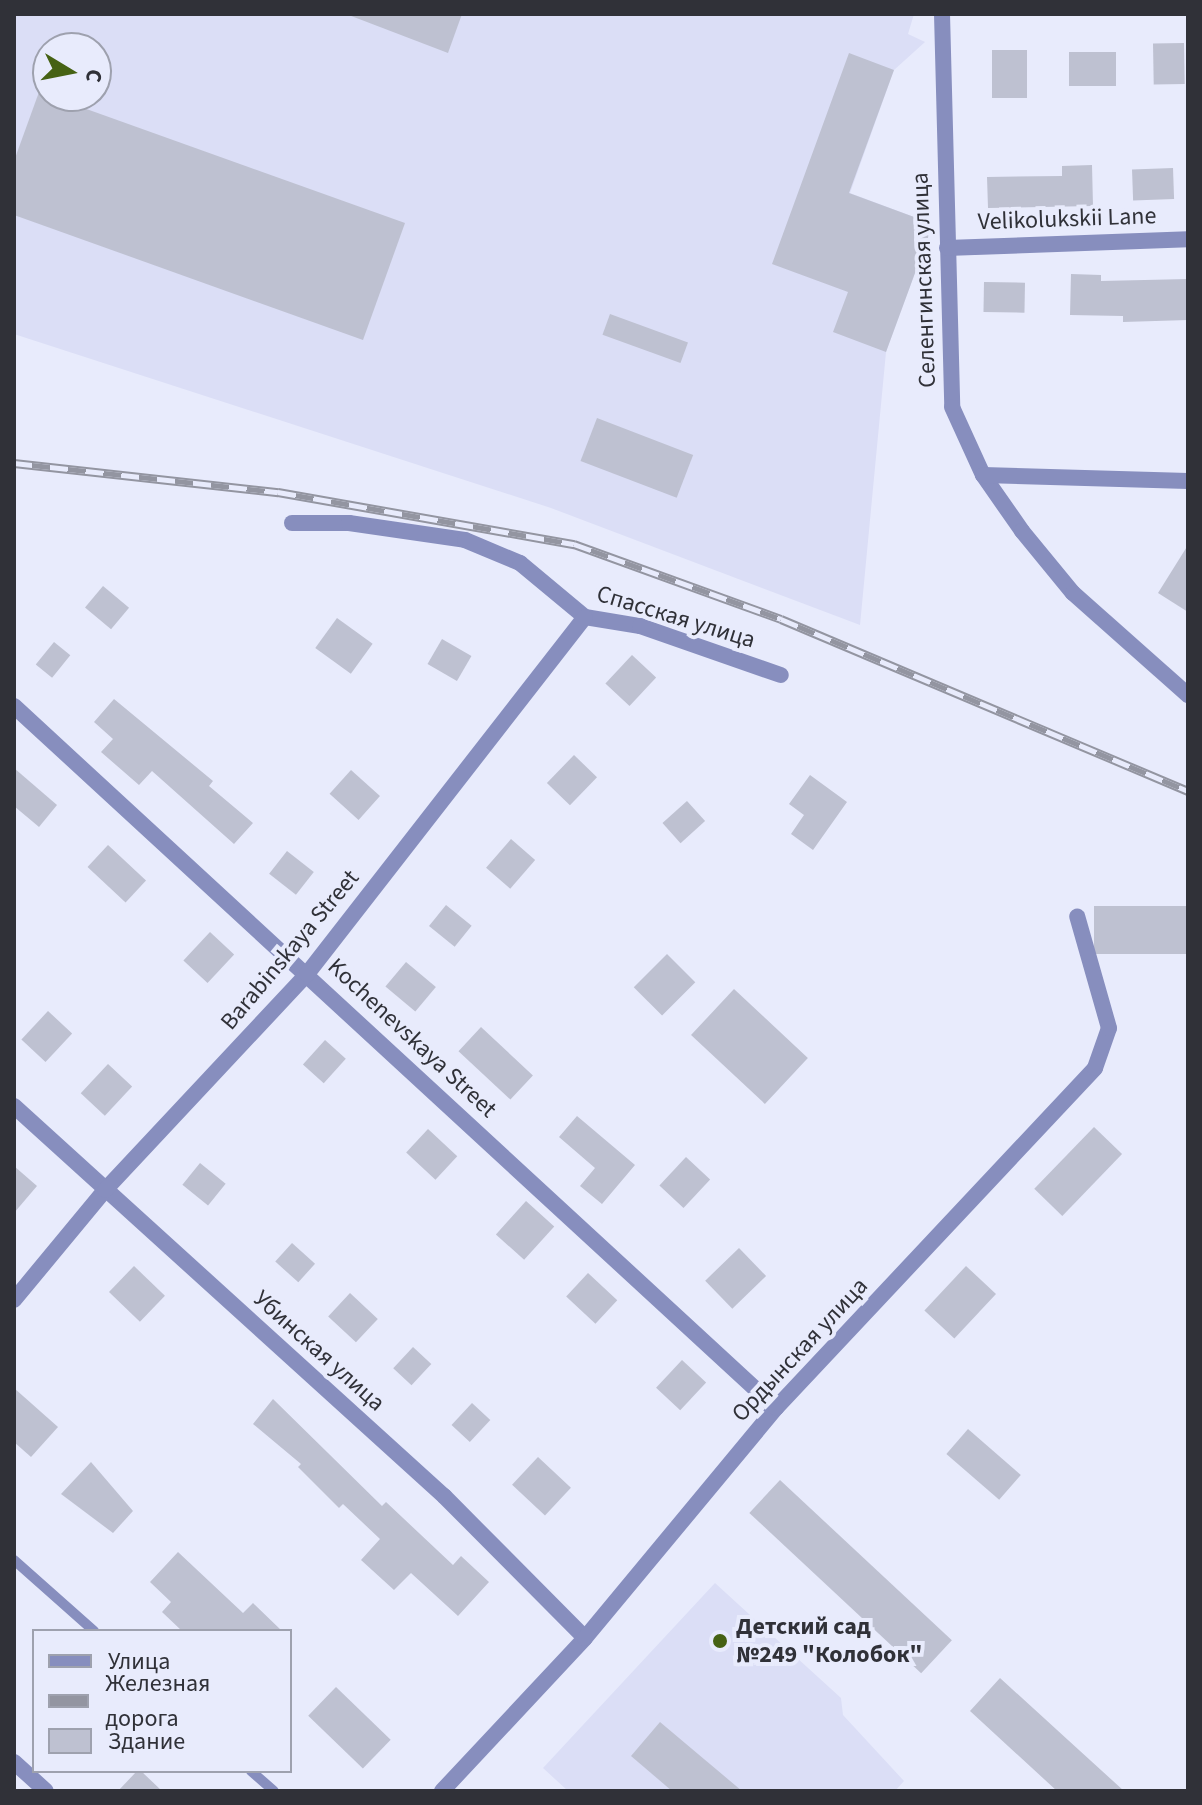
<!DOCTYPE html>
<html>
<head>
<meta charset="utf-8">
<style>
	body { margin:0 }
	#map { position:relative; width:1202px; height:1805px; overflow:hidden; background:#e8ebfc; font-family:"Source Sans 3",sans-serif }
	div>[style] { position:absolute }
	.built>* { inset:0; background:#dbdef6 }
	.building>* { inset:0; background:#bec1d1; transform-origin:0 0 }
	.lane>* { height:10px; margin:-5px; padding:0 5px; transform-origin:5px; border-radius:5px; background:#878ebe }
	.street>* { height:16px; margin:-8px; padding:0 8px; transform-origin:8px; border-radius:8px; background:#878ebe }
	.rail>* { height:9px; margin-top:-4.5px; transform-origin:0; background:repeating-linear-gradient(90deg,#e8ebfc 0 18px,#9395a1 0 36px); box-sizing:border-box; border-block:2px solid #9395a1 }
	.dots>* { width:22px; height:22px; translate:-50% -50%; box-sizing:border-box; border:4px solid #e8ebfc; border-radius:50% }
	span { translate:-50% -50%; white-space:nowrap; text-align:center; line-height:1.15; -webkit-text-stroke:8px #e8ebfc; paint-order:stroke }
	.street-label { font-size:24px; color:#303138 }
	.poi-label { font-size:24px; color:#303138; font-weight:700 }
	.left { translate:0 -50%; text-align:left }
	.frame { position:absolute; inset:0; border:16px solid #303138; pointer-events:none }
	.legend { position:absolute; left:32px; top:1629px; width:260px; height:144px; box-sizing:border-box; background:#e8ebfc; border:2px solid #9ea1ae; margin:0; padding:10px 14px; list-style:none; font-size:24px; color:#303138 }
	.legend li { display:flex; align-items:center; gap:16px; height:40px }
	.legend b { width:40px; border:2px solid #9ea1ae }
	.north { position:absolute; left:32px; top:32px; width:80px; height:80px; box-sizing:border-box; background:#e8ebfc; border:2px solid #9ea1ae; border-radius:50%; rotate:100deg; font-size:22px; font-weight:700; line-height:32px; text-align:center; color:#303138 }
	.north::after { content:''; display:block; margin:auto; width:28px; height:36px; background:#466214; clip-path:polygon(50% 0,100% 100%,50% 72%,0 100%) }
</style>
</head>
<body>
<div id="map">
	<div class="built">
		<i style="clip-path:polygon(evenodd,14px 14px,914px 14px,908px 34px,925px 42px,894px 70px,850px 193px,933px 224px,886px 352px,860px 625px,551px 508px,14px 334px,14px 14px,48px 48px,96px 48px,96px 96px,48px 96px,48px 48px)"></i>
		<i style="clip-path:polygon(715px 1583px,841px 1698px,843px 1715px,904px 1781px,895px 1791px,568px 1791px,543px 1768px)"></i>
	</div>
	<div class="building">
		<i style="clip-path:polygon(346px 14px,462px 14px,448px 53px)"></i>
		<i style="left:1184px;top:43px;width:41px;height:31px;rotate:89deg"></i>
		<i style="left:992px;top:50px;width:35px;height:48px"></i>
		<i style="left:1116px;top:52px;width:34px;height:47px;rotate:90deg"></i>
		<i style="clip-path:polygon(849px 53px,894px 70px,849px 193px,933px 224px,886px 352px,833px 332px,848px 292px,772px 264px)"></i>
		<i style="clip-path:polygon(39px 92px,405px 223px,363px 340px,14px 215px,14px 161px)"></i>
		<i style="clip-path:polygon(1092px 165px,1093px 206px,988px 208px,987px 177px,1062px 176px,1062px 166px)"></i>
		<i style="left:1173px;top:168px;width:31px;height:41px;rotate:88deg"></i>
		<i style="clip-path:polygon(1071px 274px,1101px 275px,1101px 281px,1188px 279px,1188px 320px,1123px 322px,1123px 316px,1070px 315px)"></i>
		<i style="left:984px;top:282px;width:41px;height:30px;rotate:1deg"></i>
		<i style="left:610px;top:314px;width:83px;height:22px;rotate:20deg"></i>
		<i style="left:597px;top:418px;width:103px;height:46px;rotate:21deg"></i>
		<i style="clip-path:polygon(1188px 545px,1188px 612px,1158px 593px)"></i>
		<i style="left:103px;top:586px;width:34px;height:28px;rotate:40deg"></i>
		<i style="left:337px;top:618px;width:44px;height:37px;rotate:36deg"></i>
		<i style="left:442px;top:639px;width:34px;height:29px;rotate:30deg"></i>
		<i style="left:54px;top:642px;width:21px;height:29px;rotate:39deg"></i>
		<i style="left:632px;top:655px;width:33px;height:39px;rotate:43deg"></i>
		<i style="clip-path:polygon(114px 699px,213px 781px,209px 786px,253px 823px,234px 844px,152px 771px,139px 785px,101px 752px,113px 739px,94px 722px)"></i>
		<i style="left:574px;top:755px;width:32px;height:39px;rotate:44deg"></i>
		<i style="clip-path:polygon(14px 768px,57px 805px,39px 827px,14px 806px)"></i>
		<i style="left:351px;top:770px;width:39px;height:32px;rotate:42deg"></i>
		<i style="clip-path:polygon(810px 775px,847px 802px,813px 850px,791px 834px,804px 815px,789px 804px)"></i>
		<i style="left:687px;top:801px;width:27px;height:33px;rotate:48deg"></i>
		<i style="left:511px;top:839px;width:32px;height:38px;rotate:41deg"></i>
		<i style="left:108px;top:845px;width:52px;height:30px;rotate:43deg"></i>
		<i style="left:287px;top:851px;width:34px;height:29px;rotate:38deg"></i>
		<i style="left:446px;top:905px;width:33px;height:27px;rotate:39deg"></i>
		<i style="left:1188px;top:906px;width:48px;height:94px;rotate:90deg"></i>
		<i style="left:210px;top:932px;width:33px;height:39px;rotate:43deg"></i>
		<i style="left:667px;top:954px;width:40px;height:47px;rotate:45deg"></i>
		<i style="left:406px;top:962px;width:39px;height:32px;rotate:40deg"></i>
		<i style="left:734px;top:989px;width:101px;height:63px;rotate:43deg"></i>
		<i style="left:48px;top:1011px;width:33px;height:39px;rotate:43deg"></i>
		<i style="left:481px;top:1027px;width:71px;height:33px;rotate:43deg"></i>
		<i style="left:325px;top:1040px;width:28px;height:33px;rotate:42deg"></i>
		<i style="left:108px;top:1064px;width:33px;height:40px;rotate:43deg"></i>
		<i style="clip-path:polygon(577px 1116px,635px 1165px,602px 1204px,580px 1186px,595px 1168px,559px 1137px)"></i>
		<i style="left:1094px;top:1127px;width:39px;height:86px;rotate:44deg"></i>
		<i style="left:428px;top:1129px;width:40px;height:32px;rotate:43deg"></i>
		<i style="left:686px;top:1157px;width:33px;height:39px;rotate:43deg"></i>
		<i style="left:200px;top:1163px;width:33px;height:28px;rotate:39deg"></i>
		<i style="clip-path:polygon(14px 1166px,37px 1186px,14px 1213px)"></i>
		<i style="left:526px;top:1201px;width:38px;height:45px;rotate:42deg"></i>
		<i style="left:292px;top:1243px;width:31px;height:25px;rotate:42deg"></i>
		<i style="left:739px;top:1248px;width:39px;height:47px;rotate:46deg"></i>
		<i style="left:134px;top:1266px;width:43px;height:36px;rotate:44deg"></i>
		<i style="left:966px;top:1266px;width:41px;height:61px;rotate:43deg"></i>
		<i style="left:588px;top:1273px;width:40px;height:32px;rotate:43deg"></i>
		<i style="left:350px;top:1293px;width:38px;height:32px;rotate:43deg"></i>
		<i style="left:413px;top:1347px;width:25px;height:29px;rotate:43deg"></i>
		<i style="left:682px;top:1360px;width:33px;height:38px;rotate:43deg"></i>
		<i style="clip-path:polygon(14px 1388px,58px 1427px,31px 1457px,14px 1442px)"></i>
		<i style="clip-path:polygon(273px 1399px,382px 1506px,386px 1502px,453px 1565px,461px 1556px,489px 1582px,458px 1616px,411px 1573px,394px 1590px,361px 1560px,380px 1539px,343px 1504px,339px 1508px,298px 1467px,301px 1464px,253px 1424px)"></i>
		<i style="left:472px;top:1403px;width:25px;height:30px;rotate:43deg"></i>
		<i style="left:968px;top:1429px;width:70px;height:33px;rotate:41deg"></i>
		<i style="left:538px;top:1457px;width:45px;height:38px;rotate:43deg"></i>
		<i style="clip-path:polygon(91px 1462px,133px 1511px,113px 1533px,61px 1494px)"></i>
		<i style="left:780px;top:1480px;width:235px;height:45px;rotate:43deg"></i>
		<i style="clip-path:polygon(178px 1552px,243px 1613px,253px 1603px,282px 1631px,182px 1631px,162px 1612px,171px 1602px,150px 1582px)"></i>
		<i style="clip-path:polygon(1000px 1678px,1068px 1740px,1124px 1791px,1057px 1791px,970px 1711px)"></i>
		<i style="left:336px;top:1687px;width:76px;height:40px;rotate:44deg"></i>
		<i style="clip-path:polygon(660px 1722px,742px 1791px,672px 1791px,631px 1756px)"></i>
		<i style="clip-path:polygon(137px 1771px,141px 1771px,162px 1791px,118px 1791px)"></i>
	</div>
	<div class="lane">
		<i style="left:14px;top:1560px;width:107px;rotate:41.6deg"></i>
		<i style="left:251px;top:1771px;width:30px;rotate:41deg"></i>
	</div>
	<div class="street">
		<i style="left:942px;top:14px;width:393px;rotate:88.5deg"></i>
		<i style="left:952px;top:407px;width:75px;rotate:65.5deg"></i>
		<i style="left:983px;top:475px;width:68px;rotate:55.1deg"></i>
		<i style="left:1022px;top:531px;width:80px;rotate:50.6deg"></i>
		<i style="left:1073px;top:593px;width:154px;rotate:41.6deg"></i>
		<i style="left:947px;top:248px;width:241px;rotate:-2.1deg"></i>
		<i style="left:983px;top:475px;width:205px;rotate:1.7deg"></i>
		<i style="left:292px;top:523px;width:57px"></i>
		<i style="left:349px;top:523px;width:117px;rotate:8.3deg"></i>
		<i style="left:465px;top:540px;width:60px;rotate:22.7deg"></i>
		<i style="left:520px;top:563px;width:85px;rotate:39.7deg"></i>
		<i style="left:585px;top:617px;width:56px;rotate:9.3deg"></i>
		<i style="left:640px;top:626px;width:149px;rotate:19.2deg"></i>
		<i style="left:14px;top:706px;width:1036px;rotate:42.65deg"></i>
		<i style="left:14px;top:1106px;width:581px;rotate:42.21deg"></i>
		<i style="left:444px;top:1496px;width:200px;rotate:45.2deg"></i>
		<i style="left:14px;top:1300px;width:143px;rotate:-50.4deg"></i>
		<i style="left:105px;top:1190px;width:296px;rotate:-46.9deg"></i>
		<i style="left:307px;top:974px;width:452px;rotate:-52.1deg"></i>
		<i style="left:14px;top:1762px;width:43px;rotate:42.2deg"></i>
		<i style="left:442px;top:1791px;width:209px;rotate:-46.9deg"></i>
		<i style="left:585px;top:1638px;width:299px;rotate:-50.3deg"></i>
		<i style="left:776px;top:1408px;width:466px;rotate:-46.8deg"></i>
		<i style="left:1095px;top:1068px;width:42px;rotate:-70.7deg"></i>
		<i style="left:1109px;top:1028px;width:116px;rotate:-105.9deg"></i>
	</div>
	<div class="rail">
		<i style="left:14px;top:463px;width:266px;rotate:6.3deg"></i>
		<i style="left:278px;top:492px;width:301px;rotate:10deg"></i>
		<i style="left:574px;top:544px;width:220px;rotate:19.9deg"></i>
		<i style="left:781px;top:619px;width:442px;rotate:22.9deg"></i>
	</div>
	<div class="dots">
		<i style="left:720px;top:1641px;background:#466214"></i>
	</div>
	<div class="street-label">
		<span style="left:1067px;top:219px;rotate:-2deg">Velikolukskii Lane</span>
		<span style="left:924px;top:280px;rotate:-92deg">Селенгинская улица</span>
		<span style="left:676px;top:617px;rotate:17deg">Спасская улица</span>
		<span style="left:290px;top:950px;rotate:-50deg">Barabinskaya Street</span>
		<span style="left:412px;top:1038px;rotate:43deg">Kochenevskaya Street</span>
		<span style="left:800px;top:1350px;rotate:-47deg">Ордынская улица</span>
		<span style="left:319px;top:1351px;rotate:42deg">Убинская улица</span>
	</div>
	<div class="poi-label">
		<span class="left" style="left:736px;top:1641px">Детский сад<br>№249 "Колобок"</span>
	</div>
	<div class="frame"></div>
	<ul class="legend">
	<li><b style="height:10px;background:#878ebe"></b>Улица</li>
	<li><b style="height:10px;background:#9395a1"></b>Железная дорога</li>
	<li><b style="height:22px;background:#bec1d1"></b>Здание</li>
	</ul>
	<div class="north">С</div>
</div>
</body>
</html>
